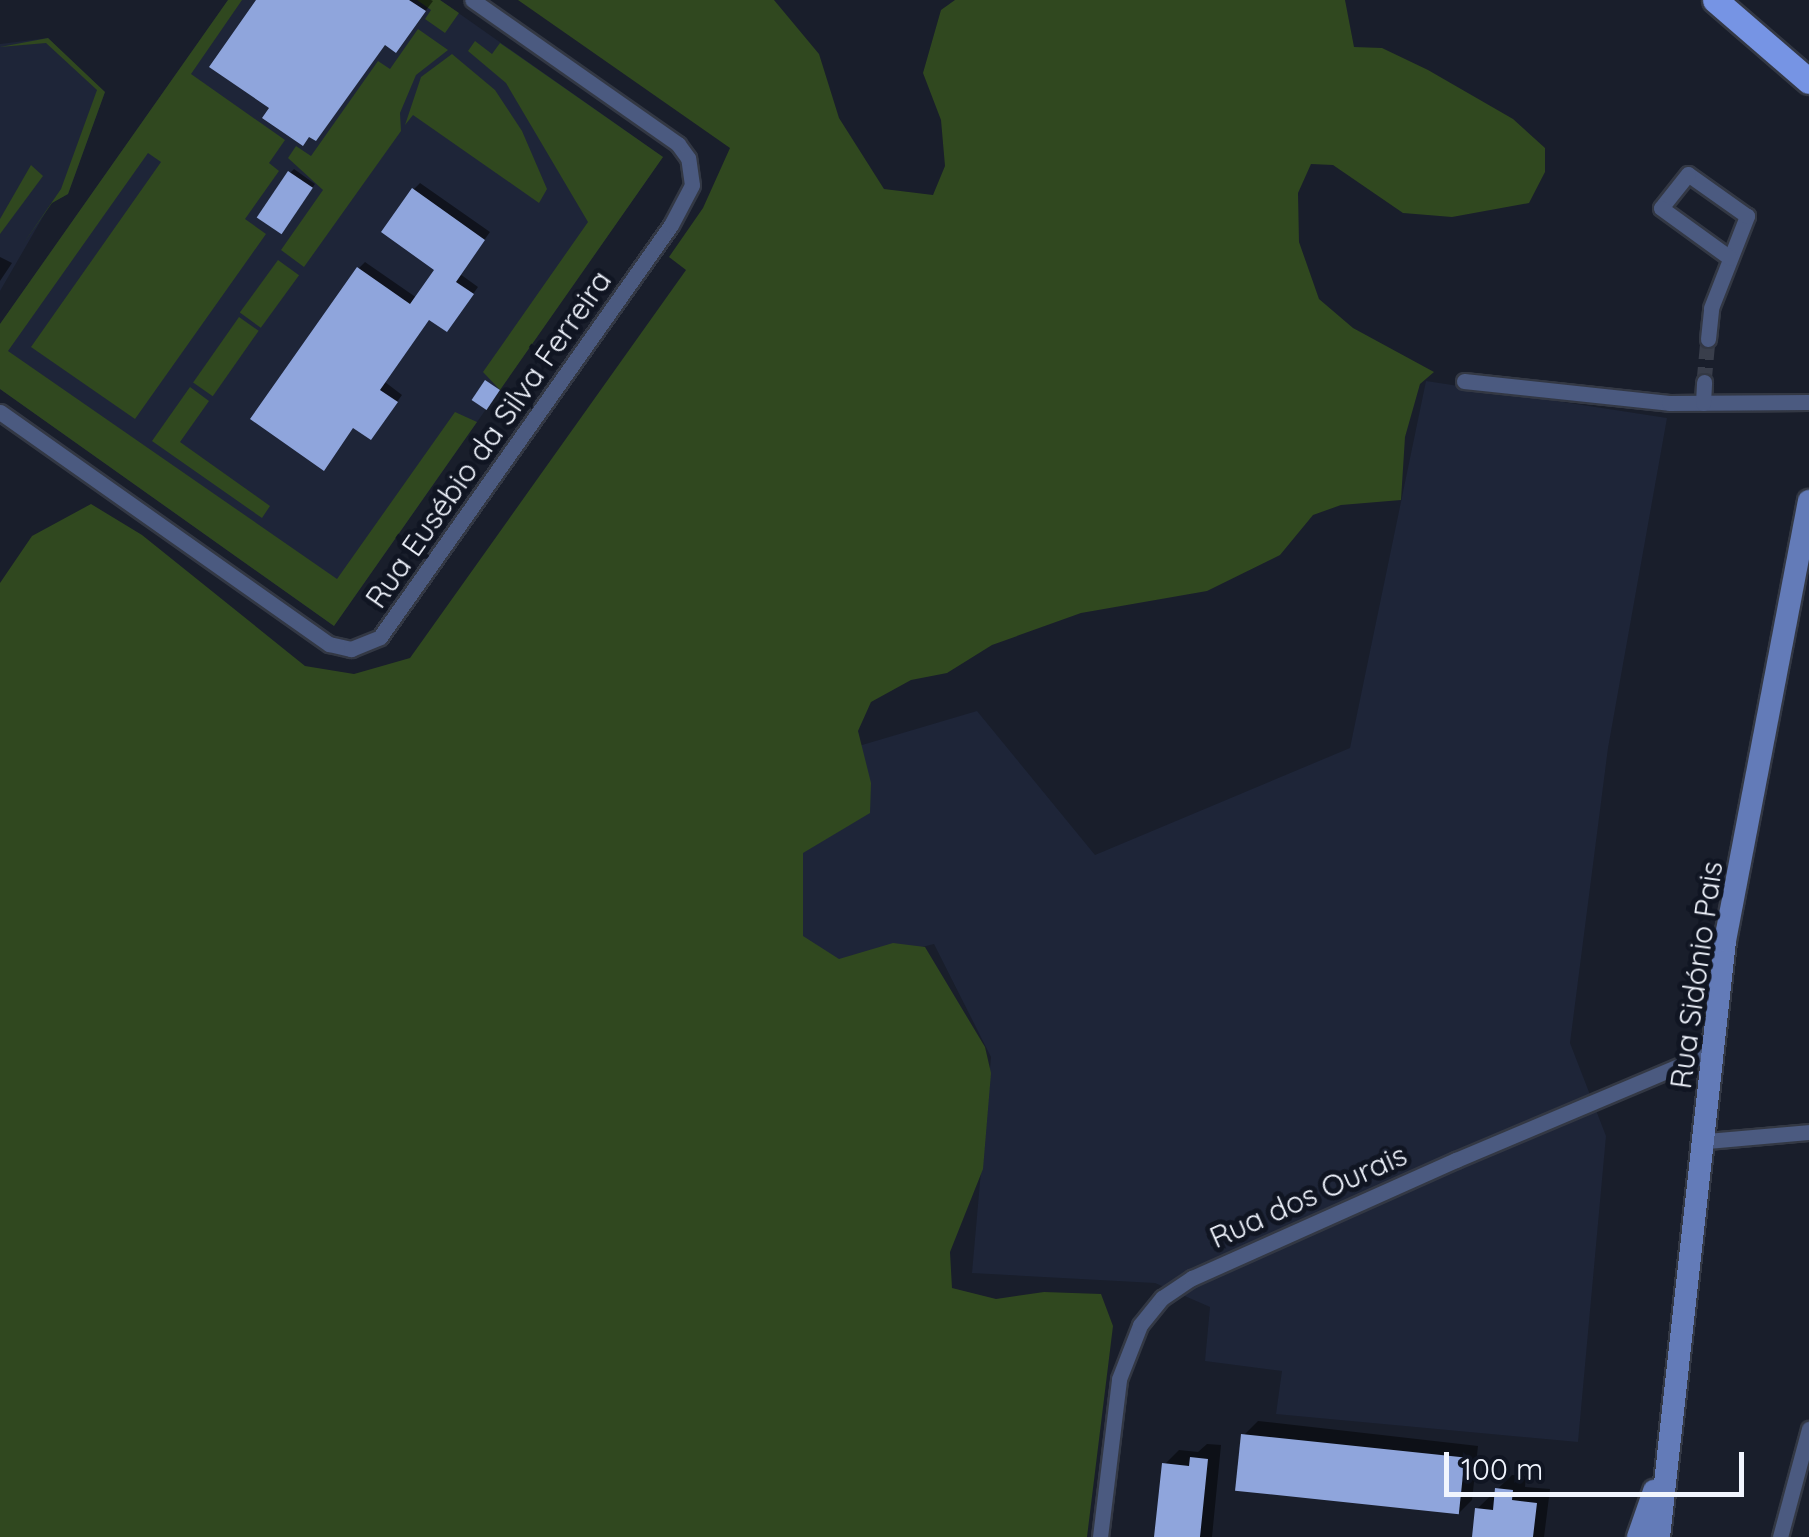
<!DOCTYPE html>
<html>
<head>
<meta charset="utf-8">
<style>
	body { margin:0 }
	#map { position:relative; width:1809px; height:1537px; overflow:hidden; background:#191e2b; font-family:Quicksand,sans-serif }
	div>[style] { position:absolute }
	.built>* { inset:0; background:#1e2538 }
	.green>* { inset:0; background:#30481f; transform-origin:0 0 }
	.shadow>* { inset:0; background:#0007 }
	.building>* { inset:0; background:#8fa5dc; transform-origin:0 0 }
	.street-tunnel>* { height:15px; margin-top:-7.5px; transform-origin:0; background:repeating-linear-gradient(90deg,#393e4b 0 15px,transparent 0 23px) }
	.roads { filter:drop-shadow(2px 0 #333844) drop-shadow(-2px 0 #333844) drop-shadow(0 2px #333844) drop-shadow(0 -2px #333844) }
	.street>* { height:15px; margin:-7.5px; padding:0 7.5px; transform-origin:7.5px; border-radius:7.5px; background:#4b5a80 }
	.secondary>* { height:22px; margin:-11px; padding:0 11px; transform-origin:11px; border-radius:11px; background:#637bb8 }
	.primary>* { height:25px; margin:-12.5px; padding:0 12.5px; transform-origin:12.5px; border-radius:12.5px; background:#7694e4 }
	span { translate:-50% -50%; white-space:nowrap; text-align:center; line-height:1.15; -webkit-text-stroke:10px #101522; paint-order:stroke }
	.street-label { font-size:30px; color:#f1f5fe }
	.scale { position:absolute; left:1444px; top:1452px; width:300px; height:45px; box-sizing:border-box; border:5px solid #f1f5fe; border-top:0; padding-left:12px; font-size:30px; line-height:35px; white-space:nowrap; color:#f1f5fe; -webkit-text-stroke:8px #101522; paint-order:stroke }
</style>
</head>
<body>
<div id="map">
	<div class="built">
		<i style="clip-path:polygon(228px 0,440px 0,663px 157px,334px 626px,0 389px,0 324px)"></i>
		<i style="clip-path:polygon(48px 38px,105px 92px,68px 194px,51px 203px,0 291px,0 44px)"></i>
		<i style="clip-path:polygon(1426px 381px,1667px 418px,1608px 748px,1570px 1043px,1606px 1136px,1578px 1442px,1276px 1414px,1282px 1371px,1205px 1361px,1210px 1307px,1155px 1283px,972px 1273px,991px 1057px,934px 944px,796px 979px,737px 782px,977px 711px,1095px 855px,1350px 748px)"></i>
	</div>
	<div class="green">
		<i style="clip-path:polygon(228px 0,242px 0,191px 74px,285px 140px,269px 163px,279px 171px,245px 219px,266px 234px,135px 419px,31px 347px,161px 162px,148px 153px,8px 351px,337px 579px,455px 412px,477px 422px,334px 626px,0 389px,0 324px)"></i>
		<i style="clip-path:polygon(417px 0,440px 0,459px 13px,445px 33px,425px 19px,431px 10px)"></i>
		<i style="clip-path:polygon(518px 0,774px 0,819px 54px,839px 118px,884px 189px,933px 195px,945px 166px,941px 120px,923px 73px,941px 10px,955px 0,1345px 0,1354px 47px,1382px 48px,1428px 70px,1513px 119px,1545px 148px,1545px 172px,1529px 203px,1452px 217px,1403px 213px,1333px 165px,1311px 164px,1298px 193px,1299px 242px,1319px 299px,1353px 328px,1434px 372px,1420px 384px,1405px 437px,1401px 500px,1341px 505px,1313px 515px,1280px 555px,1207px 591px,1081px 613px,992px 645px,947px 673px,911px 680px,871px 702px,858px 731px,871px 783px,870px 813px,803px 853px,803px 936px,839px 959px,893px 943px,925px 947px,985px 1047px,991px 1073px,983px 1169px,950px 1252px,952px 1288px,996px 1299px,1044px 1292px,1101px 1294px,1113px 1326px,1087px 1537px,0 1537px,0 583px,32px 536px,91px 504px,142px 535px,305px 666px,354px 674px,410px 658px,686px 270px,669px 257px,703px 208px,730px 148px)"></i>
		<i style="clip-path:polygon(418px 29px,448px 50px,416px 75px,400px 113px,401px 131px,304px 267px,281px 250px,323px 190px,288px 158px,296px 146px,311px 156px,378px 61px,390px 69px)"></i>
		<i style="clip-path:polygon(48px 38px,105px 92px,68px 194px,52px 203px,21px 247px,61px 189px,97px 90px,46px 43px,0 47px)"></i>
		<i style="clip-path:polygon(475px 41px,492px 54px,500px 43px,663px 157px,500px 390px,483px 372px,588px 222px,506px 83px,468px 51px)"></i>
		<i style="clip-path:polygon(452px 54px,495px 90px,522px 131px,547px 189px,539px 203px,413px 115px,405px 125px,421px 77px)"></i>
		<i style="clip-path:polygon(31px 165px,43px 176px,0 234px,0 219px)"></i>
		<i style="left:278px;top:260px;width:26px;height:65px;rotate:36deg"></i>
		<i style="left:239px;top:317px;width:24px;height:80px;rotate:35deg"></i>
		<i style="clip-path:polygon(190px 387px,209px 401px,180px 442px,270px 506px,262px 518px,152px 441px)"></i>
	</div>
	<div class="shadow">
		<i style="clip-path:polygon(260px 0,431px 0,433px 1px,396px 50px,386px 43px,316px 138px,272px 108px)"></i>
		<i style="clip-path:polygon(294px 169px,315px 184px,284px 227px,290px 173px)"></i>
		<i style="clip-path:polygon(420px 183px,490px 232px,460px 274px,478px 287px,453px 322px,430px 318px,385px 382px,402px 395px,377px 430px,359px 268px,365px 262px,417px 298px,438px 269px,414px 189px)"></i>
		<i style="clip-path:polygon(0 257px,12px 263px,0 281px)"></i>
		<i style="clip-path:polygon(1258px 1421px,1478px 1446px,1472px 1500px,1458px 1514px,1244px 1435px)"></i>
		<i style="clip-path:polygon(1207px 1444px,1221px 1445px,1212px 1537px,1156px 1537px,1165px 1464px,1179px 1450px,1198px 1452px)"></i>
		<i style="clip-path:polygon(1512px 1475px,1526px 1476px,1525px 1487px,1550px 1489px,1544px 1537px,1474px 1537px,1477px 1509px)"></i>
	</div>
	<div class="building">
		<i style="clip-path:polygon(256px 0,409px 0,426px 11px,396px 53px,385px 45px,316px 141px,309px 137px,303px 146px,262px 118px,269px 108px,209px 67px)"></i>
		<i style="left:288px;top:171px;width:30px;height:56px;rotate:34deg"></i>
		<i style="clip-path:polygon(412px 188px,485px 240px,456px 282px,474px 294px,447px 332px,429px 320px,380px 390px,398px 402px,371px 440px,353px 428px,324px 471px,250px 419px,357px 267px,410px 304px,434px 270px,381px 232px)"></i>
		<i style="left:485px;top:380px;width:18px;height:24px;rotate:34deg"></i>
		<i style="left:1241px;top:1434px;width:225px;height:57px;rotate:6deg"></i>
		<i style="clip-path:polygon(1190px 1457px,1208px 1459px,1200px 1537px,1154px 1537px,1162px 1463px,1189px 1466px)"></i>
		<i style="clip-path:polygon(1495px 1488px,1513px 1490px,1512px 1500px,1537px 1503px,1533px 1537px,1472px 1537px,1475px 1508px,1493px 1510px)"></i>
	</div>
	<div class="street-tunnel">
		<i style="left:1704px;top:382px;width:43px;rotate:-84.7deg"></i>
	</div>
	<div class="roads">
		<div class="street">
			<i style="left:1708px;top:339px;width:31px;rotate:-84deg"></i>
			<i style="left:1711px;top:308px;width:99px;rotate:-68.6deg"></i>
			<i style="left:1747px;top:216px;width:72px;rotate:-144.6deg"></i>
			<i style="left:1688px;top:174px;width:43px;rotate:128.5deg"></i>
			<i style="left:1661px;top:208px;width:85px;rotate:35.9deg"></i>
			<i style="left:1464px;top:381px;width:206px;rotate:6.1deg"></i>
			<i style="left:1669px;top:403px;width:140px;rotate:-0.4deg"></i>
			<i style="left:1703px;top:403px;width:21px;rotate:-87deg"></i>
			<i style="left:0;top:412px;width:403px;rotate:35.2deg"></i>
			<i style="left:329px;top:644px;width:23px;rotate:13deg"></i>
			<i style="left:351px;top:649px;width:31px;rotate:-22deg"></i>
			<i style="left:380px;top:637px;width:504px;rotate:-54.77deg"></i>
			<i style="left:671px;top:225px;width:45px;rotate:-62.3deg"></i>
			<i style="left:692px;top:185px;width:27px;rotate:-98deg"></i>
			<i style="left:688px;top:158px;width:17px;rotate:-126deg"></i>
			<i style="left:678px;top:144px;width:251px;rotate:-145deg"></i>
			<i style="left:1706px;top:1141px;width:103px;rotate:-5deg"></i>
			<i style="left:1100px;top:1537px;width:159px;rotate:-83.1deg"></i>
			<i style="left:1119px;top:1379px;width:58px;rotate:-68.7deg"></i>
			<i style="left:1140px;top:1325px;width:35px;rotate:-51deg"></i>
			<i style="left:1162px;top:1298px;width:36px;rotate:-34deg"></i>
			<i style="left:1192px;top:1278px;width:289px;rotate:-24.1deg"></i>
			<i style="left:1456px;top:1160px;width:278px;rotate:-22.9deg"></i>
			<i style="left:1780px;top:1537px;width:112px;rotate:-75deg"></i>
		</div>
		<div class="secondary">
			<i style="left:1638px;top:1537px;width:49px;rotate:-70.8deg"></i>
			<i style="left:1659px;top:1537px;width:600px;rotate:-83.68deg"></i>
			<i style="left:1725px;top:941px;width:448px;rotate:-79.2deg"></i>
		</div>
		<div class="primary">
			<i style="left:1715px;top:0;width:124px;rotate:40.8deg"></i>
		</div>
	</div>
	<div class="street-label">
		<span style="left:488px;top:439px;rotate:-55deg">Rua Eusébio da Silva Ferreira</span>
		<span style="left:1696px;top:975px;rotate:-82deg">Rua Sidónio Pais</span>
		<span style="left:1308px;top:1196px;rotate:-24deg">Rua dos Ourais</span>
	</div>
	<div class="scale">100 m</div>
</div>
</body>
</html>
